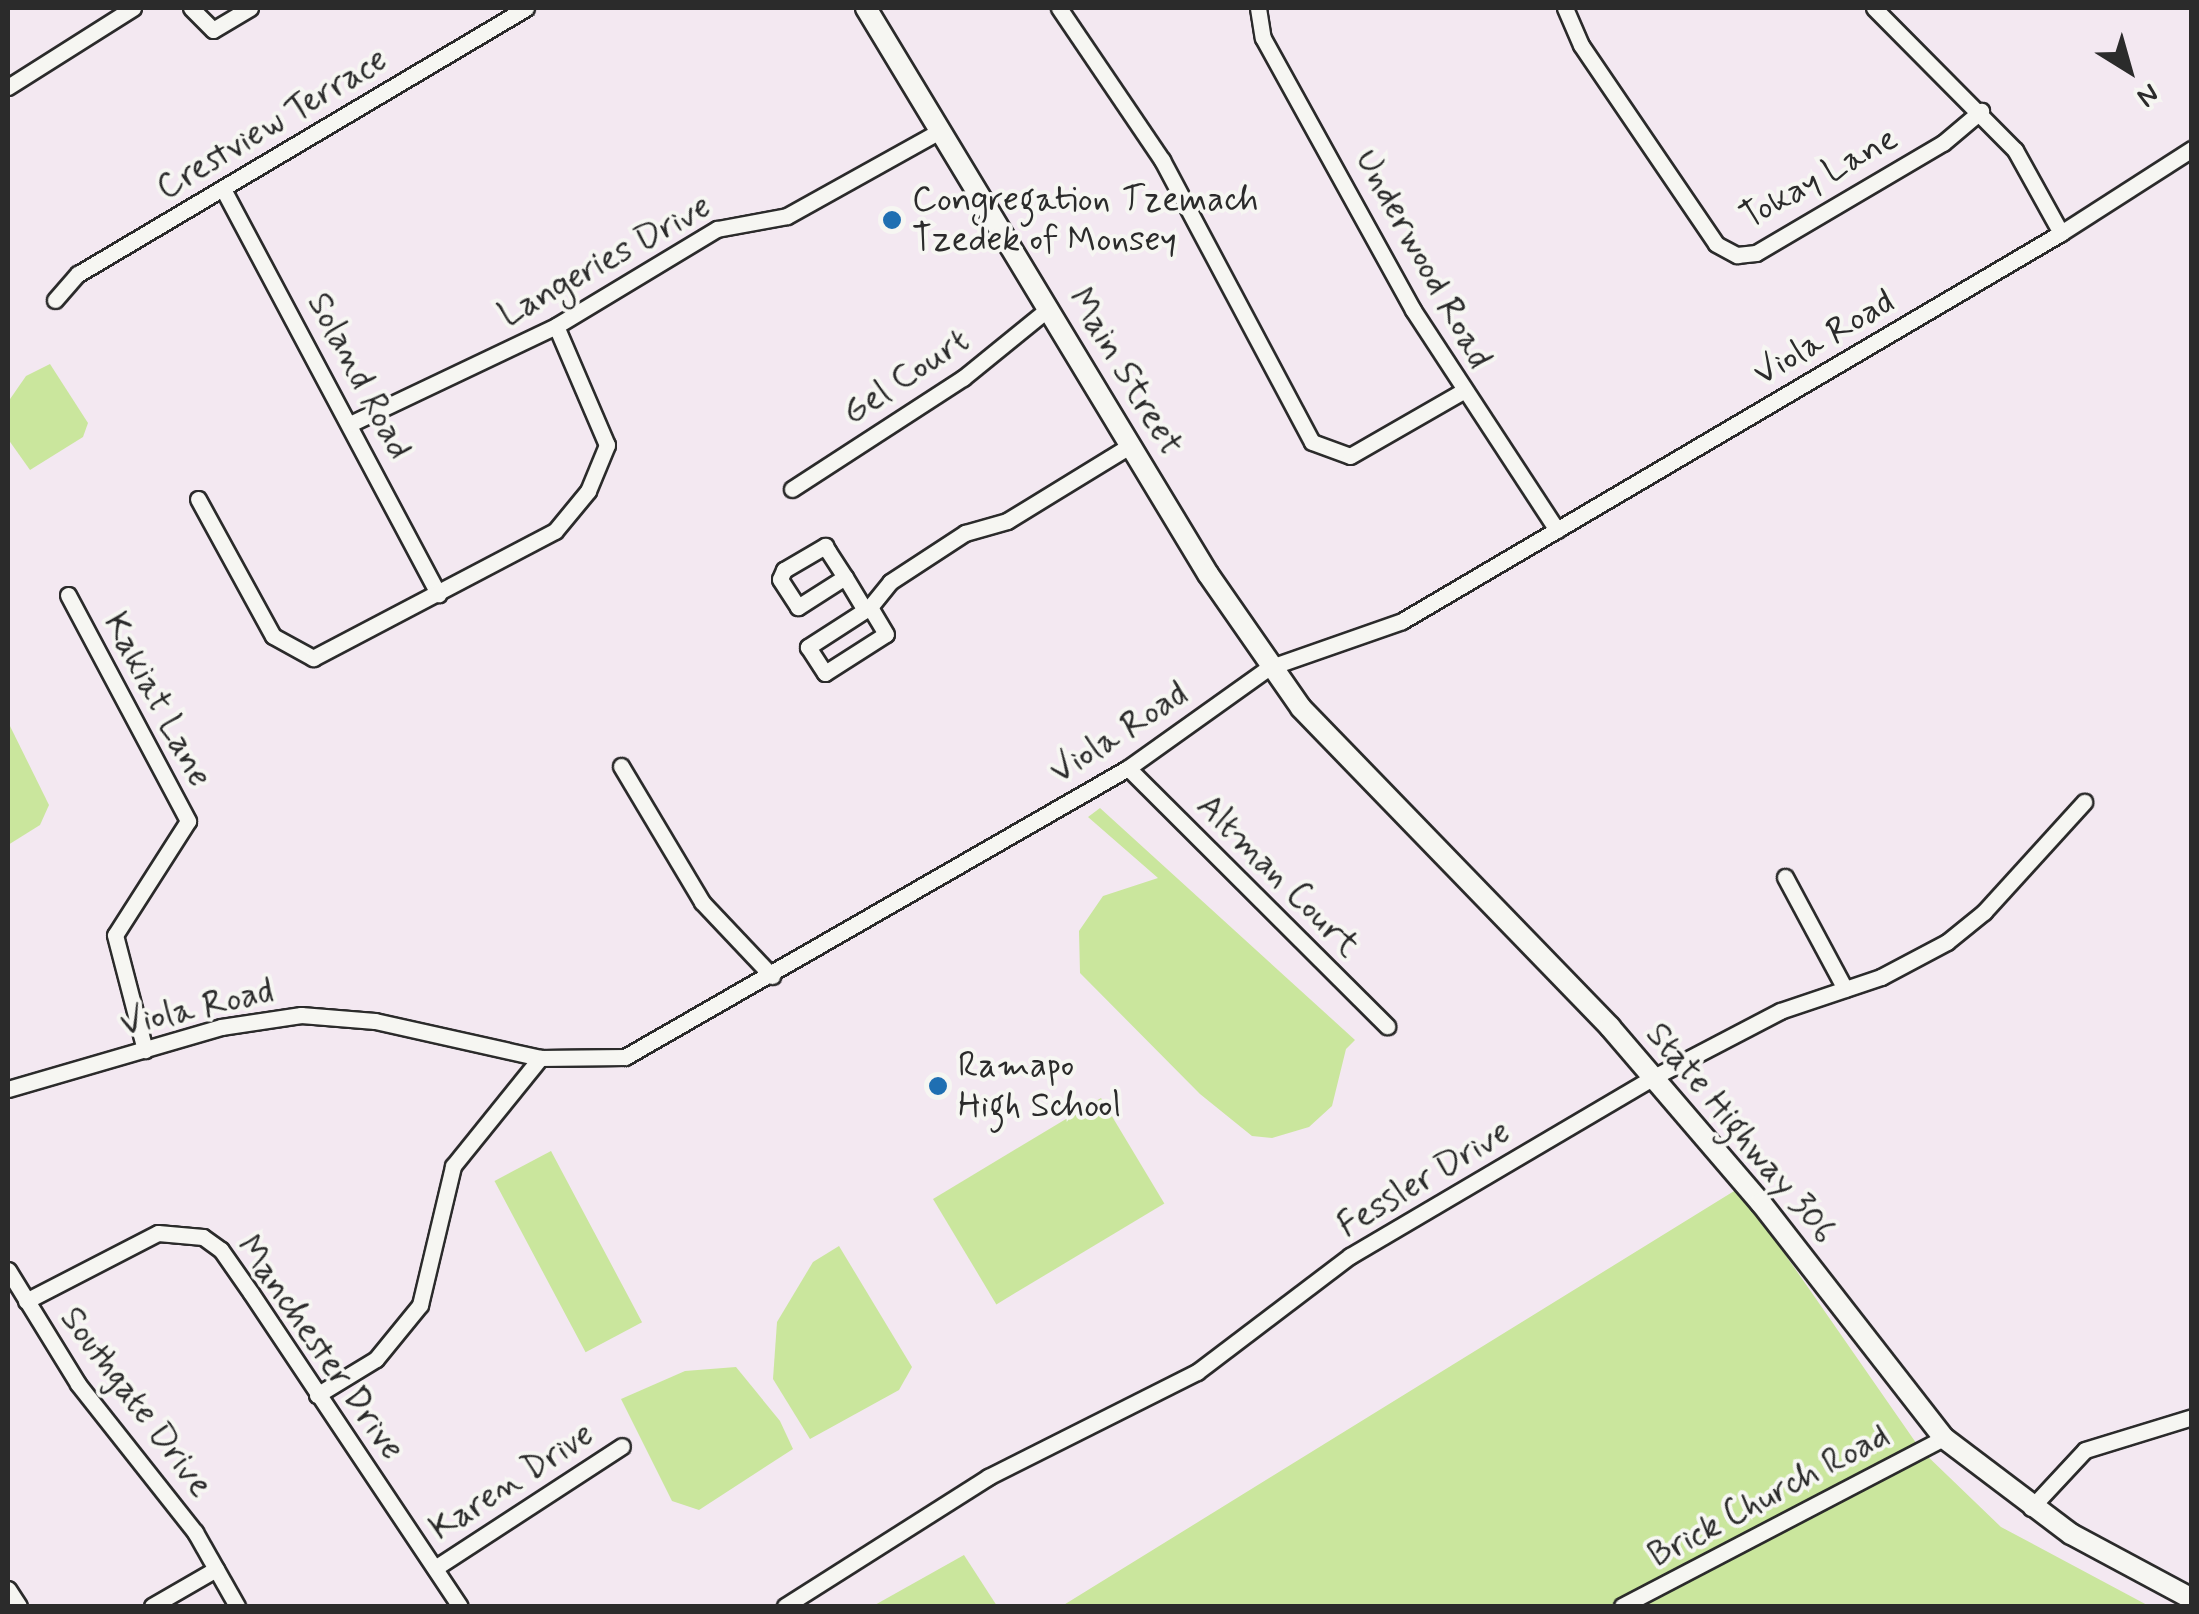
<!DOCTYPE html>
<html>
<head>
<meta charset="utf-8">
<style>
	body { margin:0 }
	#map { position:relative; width:2199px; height:1614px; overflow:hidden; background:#f3e8f1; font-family:Mynerve,sans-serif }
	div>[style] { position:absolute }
	.green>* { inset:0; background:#cae69d; transform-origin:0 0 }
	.roads { filter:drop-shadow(2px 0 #2b2b2b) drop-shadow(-2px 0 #2b2b2b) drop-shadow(0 2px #2b2b2b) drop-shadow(0 -2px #2b2b2b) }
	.minor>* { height:15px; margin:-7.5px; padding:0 7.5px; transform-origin:7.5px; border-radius:7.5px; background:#f6f6f2 }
	.major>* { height:20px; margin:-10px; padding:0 10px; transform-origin:10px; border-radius:10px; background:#f6f6f2 }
	.dots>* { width:28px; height:28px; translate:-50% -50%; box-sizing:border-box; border:5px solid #f6f6f2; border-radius:50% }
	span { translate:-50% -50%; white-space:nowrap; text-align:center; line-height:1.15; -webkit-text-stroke:8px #f6f6f2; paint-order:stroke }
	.street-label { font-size:35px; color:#2b2b2b }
	.poi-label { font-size:35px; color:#2b2b2b }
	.left { translate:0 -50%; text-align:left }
	.frame { position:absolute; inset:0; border:10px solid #2b2b2b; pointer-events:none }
	.north { position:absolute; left:2079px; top:20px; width:100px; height:100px; -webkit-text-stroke:8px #f6f6f2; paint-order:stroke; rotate:143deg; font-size:28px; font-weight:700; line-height:40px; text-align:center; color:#2b2b2b }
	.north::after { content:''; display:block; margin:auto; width:35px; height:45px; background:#2b2b2b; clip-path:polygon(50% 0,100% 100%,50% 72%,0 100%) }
</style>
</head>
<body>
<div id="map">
	<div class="green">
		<i style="clip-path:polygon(50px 364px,88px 423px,83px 437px,30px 470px,8px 439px,8px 402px,26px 376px)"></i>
		<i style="clip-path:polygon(8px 722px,49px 805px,40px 825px,8px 845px)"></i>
		<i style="clip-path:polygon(1100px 808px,1355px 1040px,1346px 1049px,1332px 1106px,1309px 1127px,1272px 1138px,1252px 1136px,1200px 1094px,1080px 973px,1079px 931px,1103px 896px,1158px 878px,1088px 817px)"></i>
		<i style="left:1101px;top:1098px;width:123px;height:196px;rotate:59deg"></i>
		<i style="left:551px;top:1151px;width:194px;height:64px;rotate:62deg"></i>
		<i style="clip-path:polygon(1739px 1188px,1921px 1450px,2001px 1527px,2149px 1606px,1062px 1606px)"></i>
		<i style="clip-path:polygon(839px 1246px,912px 1367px,899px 1390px,810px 1439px,773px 1379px,777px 1322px,813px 1262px)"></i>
		<i style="clip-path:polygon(736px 1367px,780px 1421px,793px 1449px,699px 1510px,672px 1501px,621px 1399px,685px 1371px)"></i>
		<i style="clip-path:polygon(964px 1555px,997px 1606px,873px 1606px)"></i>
	</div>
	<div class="roads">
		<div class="minor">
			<i style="left:191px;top:8px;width:31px;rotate:45deg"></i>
			<i style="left:213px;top:30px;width:43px;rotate:-30.7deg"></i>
			<i style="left:1059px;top:8px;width:184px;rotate:55.9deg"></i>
			<i style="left:1162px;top:160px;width:319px;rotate:62deg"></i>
			<i style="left:1312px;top:442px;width:40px;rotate:20.2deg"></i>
			<i style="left:1350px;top:456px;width:130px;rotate:-29.9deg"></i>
			<i style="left:1258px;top:8px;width:30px;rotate:81deg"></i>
			<i style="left:1263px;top:38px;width:311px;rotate:61.1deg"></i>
			<i style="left:1413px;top:310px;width:263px;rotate:56.8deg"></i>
			<i style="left:1565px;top:8px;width:40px;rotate:66.6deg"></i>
			<i style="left:1581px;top:45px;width:240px;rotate:55.8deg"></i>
			<i style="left:1716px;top:244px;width:24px;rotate:28deg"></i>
			<i style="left:1737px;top:255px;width:19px;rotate:-6deg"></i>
			<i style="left:1756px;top:253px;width:217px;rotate:-30.5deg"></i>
			<i style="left:1943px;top:143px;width:50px;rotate:-40.1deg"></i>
			<i style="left:1874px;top:8px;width:200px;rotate:45.2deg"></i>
			<i style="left:2015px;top:150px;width:95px;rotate:61deg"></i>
			<i style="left:8px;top:87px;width:148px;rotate:-32.3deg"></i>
			<i style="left:223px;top:189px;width:459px;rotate:62deg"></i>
			<i style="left:55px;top:300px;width:35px;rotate:-49deg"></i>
			<i style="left:78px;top:274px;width:521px;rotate:-30.7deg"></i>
			<i style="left:352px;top:423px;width:226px;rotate:-25.4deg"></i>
			<i style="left:556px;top:326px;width:188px;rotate:-31.1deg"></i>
			<i style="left:717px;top:229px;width:71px;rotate:-10.5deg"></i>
			<i style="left:787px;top:216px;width:175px;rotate:-29.1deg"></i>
			<i style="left:792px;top:489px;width:204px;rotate:-33deg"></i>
			<i style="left:963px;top:378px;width:111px;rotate:-39.1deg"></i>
			<i style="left:198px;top:499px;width:156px;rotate:61.3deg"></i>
			<i style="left:273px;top:636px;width:46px;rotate:28.8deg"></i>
			<i style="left:313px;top:658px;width:273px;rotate:-27.7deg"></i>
			<i style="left:555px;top:531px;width:52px;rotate:-50.5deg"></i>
			<i style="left:588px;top:491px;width:50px;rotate:-67.6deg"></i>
			<i style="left:607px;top:445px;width:129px;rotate:-113.2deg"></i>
			<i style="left:845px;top:577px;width:56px;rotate:147.4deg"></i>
			<i style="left:798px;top:607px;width:33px;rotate:-123deg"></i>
			<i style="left:780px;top:579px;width:10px;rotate:-66deg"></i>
			<i style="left:784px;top:570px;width:48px;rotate:-30.3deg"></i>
			<i style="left:825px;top:546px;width:6px;rotate:59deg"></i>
			<i style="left:828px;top:551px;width:31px;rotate:57deg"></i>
			<i style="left:845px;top:577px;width:39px;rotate:59deg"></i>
			<i style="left:68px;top:595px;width:256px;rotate:62deg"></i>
			<i style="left:188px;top:821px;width:135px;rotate:122.6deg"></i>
			<i style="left:115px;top:935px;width:119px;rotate:75.4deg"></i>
			<i style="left:870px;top:607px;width:74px;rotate:147.2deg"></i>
			<i style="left:808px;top:647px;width:31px;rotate:57deg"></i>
			<i style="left:825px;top:673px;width:72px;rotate:-32.6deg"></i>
			<i style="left:886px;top:634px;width:31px;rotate:-121deg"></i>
			<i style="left:870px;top:607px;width:32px;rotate:-51deg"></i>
			<i style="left:890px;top:582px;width:90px;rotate:-33.2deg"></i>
			<i style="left:965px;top:533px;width:44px;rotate:-15.9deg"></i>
			<i style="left:1007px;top:521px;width:145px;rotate:-31.5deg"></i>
			<i style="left:621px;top:766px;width:158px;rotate:59.2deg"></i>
			<i style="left:702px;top:902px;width:102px;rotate:46.6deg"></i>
			<i style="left:1128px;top:768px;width:366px;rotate:44.9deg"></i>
			<i style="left:1785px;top:877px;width:127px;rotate:61.8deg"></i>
			<i style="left:8px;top:1089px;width:222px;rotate:-16.2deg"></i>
			<i style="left:221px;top:1027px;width:81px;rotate:-8.5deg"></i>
			<i style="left:301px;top:1015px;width:74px;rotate:4.6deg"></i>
			<i style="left:375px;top:1021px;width:169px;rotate:12.6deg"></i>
			<i style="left:540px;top:1058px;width:85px;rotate:-0.7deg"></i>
			<i style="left:625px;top:1057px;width:580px;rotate:-29.88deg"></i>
			<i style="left:1128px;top:768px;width:172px;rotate:-35.5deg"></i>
			<i style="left:1268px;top:668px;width:142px;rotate:-19.3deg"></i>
			<i style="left:1402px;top:621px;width:765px;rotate:-30.49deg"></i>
			<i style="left:2061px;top:233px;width:156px;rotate:-32.7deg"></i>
			<i style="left:8px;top:1270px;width:134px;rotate:58.4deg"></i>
			<i style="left:78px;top:1384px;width:189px;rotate:51.7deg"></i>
			<i style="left:195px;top:1532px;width:85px;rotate:60.4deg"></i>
			<i style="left:26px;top:1301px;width:148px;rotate:-27.3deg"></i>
			<i style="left:158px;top:1233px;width:45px;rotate:5.1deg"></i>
			<i style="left:203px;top:1237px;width:22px;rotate:36deg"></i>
			<i style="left:221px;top:1250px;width:52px;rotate:55.1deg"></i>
			<i style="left:251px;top:1293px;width:376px;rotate:56.3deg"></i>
			<i style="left:317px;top:1395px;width:69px;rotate:-31.4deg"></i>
			<i style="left:376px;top:1359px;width:70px;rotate:-50.8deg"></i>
			<i style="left:420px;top:1305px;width:143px;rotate:-76.6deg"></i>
			<i style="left:453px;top:1166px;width:139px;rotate:-51.1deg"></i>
			<i style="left:2031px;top:1508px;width:79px;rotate:-47deg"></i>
			<i style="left:2085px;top:1450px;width:112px;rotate:-17.1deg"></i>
			<i style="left:435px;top:1568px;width:223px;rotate:-33.1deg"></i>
			<i style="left:8px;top:1589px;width:20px;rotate:57deg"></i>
			<i style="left:152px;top:1606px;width:74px;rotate:-30deg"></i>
			<i style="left:785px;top:1606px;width:241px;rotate:-32.4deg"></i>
			<i style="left:988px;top:1477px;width:234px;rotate:-26.7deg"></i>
			<i style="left:1197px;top:1372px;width:192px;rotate:-37.2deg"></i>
			<i style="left:1350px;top:1256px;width:353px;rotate:-30.5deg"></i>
			<i style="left:1654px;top:1077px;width:142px;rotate:-27.6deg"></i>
			<i style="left:1780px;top:1011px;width:107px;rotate:-18.6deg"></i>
			<i style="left:1881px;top:977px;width:75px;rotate:-27.9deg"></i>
			<i style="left:1947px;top:942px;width:48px;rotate:-39deg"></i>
			<i style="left:1984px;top:912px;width:149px;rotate:-47.7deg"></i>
			<i style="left:1622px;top:1606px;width:363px;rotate:-27.6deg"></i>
		</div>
		<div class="major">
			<i style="left:866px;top:8px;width:661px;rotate:58.86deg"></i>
			<i style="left:1208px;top:574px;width:163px;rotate:55.2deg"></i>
			<i style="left:1301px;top:708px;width:444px;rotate:45.9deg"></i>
			<i style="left:1610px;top:1027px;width:232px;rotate:49.4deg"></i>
			<i style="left:1761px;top:1203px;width:298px;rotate:52.1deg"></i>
			<i style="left:1944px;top:1438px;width:159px;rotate:37.1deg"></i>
			<i style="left:2071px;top:1534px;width:137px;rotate:28.2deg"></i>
		</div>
	</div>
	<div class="dots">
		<i style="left:892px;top:220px;background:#1f6fb2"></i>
		<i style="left:938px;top:1086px;background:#1f6fb2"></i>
	</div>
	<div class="street-label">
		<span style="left:272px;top:124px;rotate:-31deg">Crestview Terrace</span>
		<span style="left:1819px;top:178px;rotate:-29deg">Tokay Lane</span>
		<span style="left:1423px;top:259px;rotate:61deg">Underwood Road</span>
		<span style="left:605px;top:261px;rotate:-29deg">Langeries Drive</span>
		<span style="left:1824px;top:338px;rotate:-30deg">Viola Road</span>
		<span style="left:1125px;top:372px;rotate:59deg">Main Street</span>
		<span style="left:359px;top:376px;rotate:62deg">Soland Road</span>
		<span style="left:906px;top:377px;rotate:-34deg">Gel Court</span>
		<span style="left:157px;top:700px;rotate:62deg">Kakiat Lane</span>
		<span style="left:1119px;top:733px;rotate:-33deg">Viola Road</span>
		<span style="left:1278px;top:876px;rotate:45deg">Altman Court</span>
		<span style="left:197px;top:1008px;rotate:-13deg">Viola Road</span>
		<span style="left:1741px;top:1133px;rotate:50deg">State Highway 306</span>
		<span style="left:1424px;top:1179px;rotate:-31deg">Fessler Drive</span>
		<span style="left:320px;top:1348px;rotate:55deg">Manchester Drive</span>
		<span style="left:136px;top:1402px;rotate:53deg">Southgate Drive</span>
		<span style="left:512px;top:1482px;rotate:-33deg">Karen Drive</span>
		<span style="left:1769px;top:1496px;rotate:-28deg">Brick Church Road</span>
	</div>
	<div class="poi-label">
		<span class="left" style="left:912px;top:220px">Congregation Tzemach<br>Tzedek of Monsey</span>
		<span class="left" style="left:958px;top:1086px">Ramapo<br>High School</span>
	</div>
	<div class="frame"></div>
	<div class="north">N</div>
</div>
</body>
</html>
